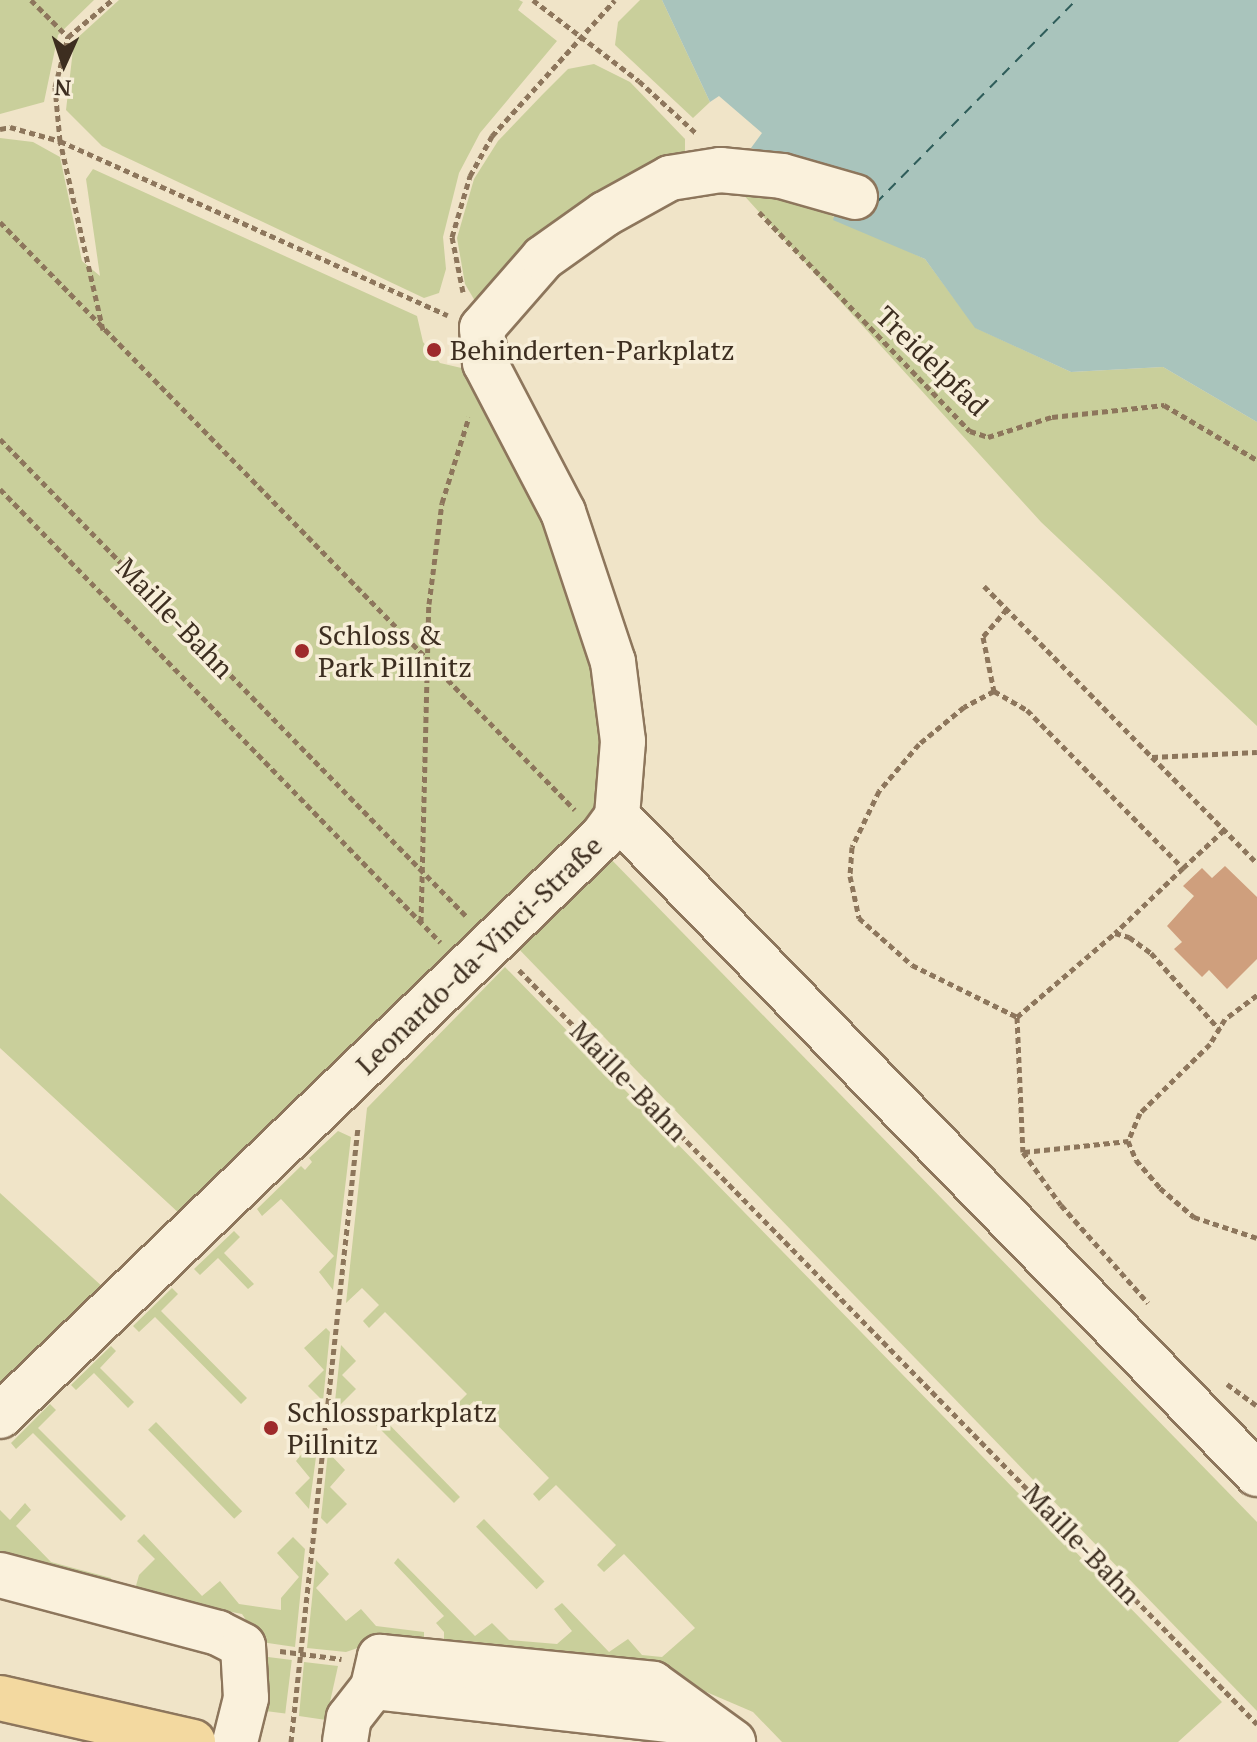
<!DOCTYPE html>
<html>
<head>
<meta charset="utf-8">
<style>
	body { margin:0 }
	#map { position:relative; width:1257px; height:1742px; overflow:hidden; background:#f0e4c8; font-family:"PT Serif",serif }
	div>[style] { position:absolute }
	.green>* { inset:0; background:#c9cf9b; transform-origin:0 0 }
	.water>* { inset:0; background:#a9c4bc }
	.ferry>* { height:2px; margin-top:-1px; transform-origin:0; background:repeating-linear-gradient(90deg,#2f5d5a 0 10px,transparent 0 18px) }
	.building>* { inset:0; background:#cf9f7d }
	.path>* { height:5px; margin-top:-2.5px; transform-origin:0; background:repeating-linear-gradient(90deg,#8d765c 0 6px,transparent 0 10px) }
	.roads { filter:drop-shadow(2px 0 #8d765c) drop-shadow(-2px 0 #8d765c) drop-shadow(0 2px #8d765c) drop-shadow(0 -2px #8d765c) }
	.minor>* { height:44px; margin:-22px; padding:0 22px; transform-origin:22px; border-radius:22px; background:#faf1dc }
	.major>* { height:44px; margin:-22px; padding:0 22px; transform-origin:22px; border-radius:22px; background:#f3d9a0 }
	.dots>* { width:22px; height:22px; translate:-50% -50%; box-sizing:border-box; border:4px solid #f7eed8; border-radius:50% }
	span { translate:-50% -50%; white-space:nowrap; text-align:center; line-height:1.15; -webkit-text-stroke:7px #f7eed8; paint-order:stroke }
	.poi-label { font-size:28px; color:#3d2e20 }
	.left { translate:0 -50%; text-align:left }
	.street-label { font-size:28px; color:#3d2e20 }
	.north { position:absolute; left:24px; top:24px; width:80px; height:80px; -webkit-text-stroke:6px #f7eed8; paint-order:stroke; rotate:183deg; font-size:22px; font-weight:700; line-height:32px; text-align:center; color:#3d2e20 }
	.north::after { content:''; display:block; margin:auto; width:28px; height:36px; background:#3d2e20; clip-path:polygon(50% 0,100% 100%,50% 72%,0 100%) }
</style>
</head>
<body>
<div id="map">
	<div class="green">
		<i style="clip-path:polygon(0 0,94px 0,58px 35px,44px 102px,0 114px)"></i>
		<i style="clip-path:polygon(119px 0,519px 0,523px 2px,518px 10px,557px 41px,480px 133px,459px 173px,443px 237px,446px 269px,439px 293px,424px 298px,102px 146px,66px 110px,74px 41px)"></i>
		<i style="clip-path:polygon(640px 0,662px 0,710px 102px,693px 118px,615px 45px,618px 22px)"></i>
		<i style="clip-path:polygon(594px 64px,630px 82px,685px 139px,685px 155px,485px 302px,475px 301px,465px 284px,457px 238px,474px 179px,498px 141px,543px 94px,568px 69px)"></i>
		<i style="clip-path:polygon(0 138px,33px 142px,60px 157px,82px 261px,100px 276px,86px 179px,93px 169px,417px 316px,423px 342px,440px 363px,470px 370px,554px 515px,603px 667px,605px 791px,592px 821px,557px 860px,269px 1124px,181px 1215px,0 1048px)"></i>
		<i style="clip-path:polygon(730px 180px,806px 204px,925px 259px,976px 328px,1071px 372px,1163px 367px,1257px 422px,1257px 726px,1041px 522px)"></i>
		<i style="clip-path:polygon(605px 853px,1257px 1522px,1257px 1711px,512px 942px)"></i>
		<i style="clip-path:polygon(505px 967px,1222px 1702px,1178px 1742px,782px 1742px,753px 1712px,690px 1685px,444px 1643px,444px 1632px,436px 1623px,444px 1616px,394px 1563px,398px 1558px,475px 1636px,492px 1623px,509px 1640px,557px 1644px,572px 1631px,554px 1609px,562px 1603px,609px 1652px,628px 1639px,642px 1655px,662px 1657px,695px 1628px,624px 1554px,604px 1572px,597px 1565px,616px 1545px,556px 1485px,539px 1501px,533px 1494px,549px 1478px,474px 1401px,458px 1416px,452px 1409px,467px 1394px,385px 1312px,369px 1328px,363px 1321px,379px 1305px,362px 1288px,346px 1303px,367px 1108px)"></i>
		<i style="clip-path:polygon(338px 1131px,351px 1137px,333px 1290px,319px 1272px,334px 1256px,281px 1199px,262px 1216px,257px 1209px,301px 1166px,305px 1170px,312px 1162px,309px 1158px)"></i>
		<i style="clip-path:polygon(0 1193px,105px 1289px,0 1384px)"></i>
		<i style="clip-path:polygon(234px 1231px,240px 1237px,224px 1253px,254px 1284px,248px 1289px,218px 1258px,200px 1275px,194px 1269px)"></i>
		<i style="clip-path:polygon(172px 1288px,178px 1294px,161px 1311px,247px 1398px,241px 1404px,155px 1317px,139px 1332px,133px 1326px)"></i>
		<i style="clip-path:polygon(326px 1328px,330px 1332px,323px 1401px,308px 1386px,324px 1370px,304px 1348px)"></i>
		<i style="clip-path:polygon(341px 1345px,356px 1361px,342px 1375px,356px 1389px,334px 1411px)"></i>
		<i style="clip-path:polygon(111px 1346px,116px 1351px,100px 1368px,134px 1402px,128px 1408px,94px 1373px,76px 1390px,71px 1385px)"></i>
		<i style="clip-path:polygon(50px 1404px,56px 1410px,38px 1428px,126px 1516px,121px 1521px,33px 1433px,16px 1449px,11px 1443px)"></i>
		<i style="clip-path:polygon(379px 1414px,460px 1497px,454px 1503px,372px 1421px)"></i>
		<i style="left:156px;top:1422px;width:124px;height:11px;rotate:46deg"></i>
		<i style="clip-path:polygon(314px 1439px,318px 1442px,309px 1509px,295px 1493px,310px 1478px,296px 1461px)"></i>
		<i style="clip-path:polygon(328px 1452px,345px 1470px,330px 1487px,347px 1504px,327px 1524px,321px 1518px)"></i>
		<i style="clip-path:polygon(25px 1503px,31px 1510px,16px 1526px,51px 1562px,111px 1578px,109px 1587px,0 1559px,0 1510px,10px 1520px)"></i>
		<i style="left:484px;top:1519px;width:87px;height:11px;rotate:46deg"></i>
		<i style="clip-path:polygon(144px 1534px,202px 1596px,220px 1581px,239px 1604px,281px 1610px,281px 1598px,299px 1577px,277px 1553px,293px 1537px,305px 1549px,295px 1647px,261px 1642px,242px 1614px,134px 1593px,139px 1575px,155px 1559px,137px 1541px)"></i>
		<i style="clip-path:polygon(316px 1560px,329px 1574px,316px 1588px,346px 1621px,361px 1609px,376px 1626px,424px 1632px,424px 1641px,378px 1641px,346px 1652px,307px 1648px)"></i>
		<i style="left:268px;top:1657px;width:24px;height:54px;rotate:7deg"></i>
		<i style="clip-path:polygon(304px 1662px,338px 1666px,326px 1720px,299px 1716px)"></i>
	</div>
	<div class="water">
		<i style="clip-path:polygon(662px 0,1257px 0,1257px 422px,1163px 367px,1071px 372px,975px 328px,925px 259px,833px 220px,845px 176px,751px 148px,762px 133px,719px 96px,710px 102px)"></i>
	</div>
	<div class="ferry">
		<i style="left:876px;top:203px;width:285px;rotate:-45.4deg"></i>
	</div>
	<div class="building">
		<i style="clip-path:polygon(1225px 866px,1257px 897px,1257px 959px,1227px 989px,1209px 970px,1202px 977px,1174px 949px,1182px 942px,1167px 926px,1194px 896px,1183px 886px,1202px 868px,1212px 878px)"></i>
	</div>
	<div class="path">
		<i style="left:31px;top:0;width:52px;rotate:45deg"></i>
		<i style="left:533px;top:0;width:133px;rotate:37.4deg"></i>
		<i style="left:639px;top:81px;width:79px;rotate:42.4deg"></i>
		<i style="left:0;top:129px;width:10px;rotate:-11deg"></i>
		<i style="left:10px;top:127px;width:52px;rotate:15.6deg"></i>
		<i style="left:60px;top:141px;width:425px;rotate:24.2deg"></i>
		<i style="left:759px;top:212px;width:304px;rotate:46.1deg"></i>
		<i style="left:970px;top:431px;width:19px;rotate:18deg"></i>
		<i style="left:988px;top:437px;width:67px;rotate:-17.4deg"></i>
		<i style="left:1052px;top:417px;width:113px;rotate:-6.1deg"></i>
		<i style="left:1164px;top:405px;width:108px;rotate:30.6deg"></i>
		<i style="left:0;top:222px;width:822px;rotate:45.64deg"></i>
		<i style="left:463px;top:292px;width:56px;rotate:-101.3deg"></i>
		<i style="left:452px;top:237px;width:64px;rotate:-73.6deg"></i>
		<i style="left:470px;top:176px;width:46px;rotate:-61.2deg"></i>
		<i style="left:492px;top:136px;width:183px;rotate:-47.9deg"></i>
		<i style="left:103px;top:330px;width:194px;rotate:-102.8deg"></i>
		<i style="left:60px;top:141px;width:54px;rotate:-95.3deg"></i>
		<i style="left:55px;top:87px;width:52px;rotate:-75.4deg"></i>
		<i style="left:68px;top:37px;width:57px;rotate:-40.1deg"></i>
		<i style="left:0;top:439px;width:668px;rotate:45.67deg"></i>
		<i style="left:0;top:489px;width:632px;rotate:45.83deg"></i>
		<i style="left:984px;top:586px;width:240px;rotate:45.5deg"></i>
		<i style="left:1152px;top:757px;width:105px;rotate:-2.7deg"></i>
		<i style="left:1007px;top:609px;width:37px;rotate:131deg"></i>
		<i style="left:983px;top:637px;width:55px;rotate:78.5deg"></i>
		<i style="left:994px;top:691px;width:34px;rotate:152deg"></i>
		<i style="left:964px;top:707px;width:58px;rotate:140.6deg"></i>
		<i style="left:919px;top:744px;width:62px;rotate:130.4deg"></i>
		<i style="left:879px;top:791px;width:62px;rotate:115.7deg"></i>
		<i style="left:852px;top:847px;width:29px;rotate:94deg"></i>
		<i style="left:850px;top:876px;width:43px;rotate:77.9deg"></i>
		<i style="left:859px;top:918px;width:71px;rotate:41.6deg"></i>
		<i style="left:912px;top:965px;width:117px;rotate:26.3deg"></i>
		<i style="left:1017px;top:1017px;width:129px;rotate:-40.6deg"></i>
		<i style="left:1115px;top:933px;width:15px;rotate:16deg"></i>
		<i style="left:1129px;top:937px;width:27px;rotate:36deg"></i>
		<i style="left:1151px;top:953px;width:102px;rotate:48.2deg"></i>
		<i style="left:994px;top:691px;width:38px;rotate:30deg"></i>
		<i style="left:1027px;top:710px;width:222px;rotate:45.4deg"></i>
		<i style="left:1183px;top:868px;width:94px;rotate:136.3deg"></i>
		<i style="left:1152px;top:757px;width:149px;rotate:45.3deg"></i>
		<i style="left:1183px;top:868px;width:56px;rotate:-42.8deg"></i>
		<i style="left:421px;top:922px;width:318px;rotate:-88.6deg"></i>
		<i style="left:429px;top:604px;width:102px;rotate:-82.7deg"></i>
		<i style="left:442px;top:503px;width:90px;rotate:-72.6deg"></i>
		<i style="left:519px;top:970px;width:1055px;rotate:45.61deg"></i>
		<i style="left:1257px;top:995px;width:40px;rotate:143deg"></i>
		<i style="left:1225px;top:1019px;width:29px;rotate:121deg"></i>
		<i style="left:1210px;top:1044px;width:98px;rotate:135.4deg"></i>
		<i style="left:1140px;top:1113px;width:30px;rotate:113deg"></i>
		<i style="left:1128px;top:1141px;width:21px;rotate:67deg"></i>
		<i style="left:1136px;top:1160px;width:37px;rotate:49deg"></i>
		<i style="left:1160px;top:1188px;width:45px;rotate:40.5deg"></i>
		<i style="left:1194px;top:1217px;width:66px;rotate:18.4deg"></i>
		<i style="left:1017px;top:1017px;width:135px;rotate:87.5deg"></i>
		<i style="left:1023px;top:1152px;width:65px;rotate:54.4deg"></i>
		<i style="left:1061px;top:1205px;width:131px;rotate:48.4deg"></i>
		<i style="left:1024px;top:1152px;width:105px;rotate:-6deg"></i>
		<i style="left:1227px;top:1384px;width:36px;rotate:36deg"></i>
		<i style="left:280px;top:1651px;width:62px;rotate:7.5deg"></i>
		<i style="left:291px;top:1742px;width:619px;rotate:-83.78deg"></i>
	</div>
	<div class="roads">
		<div class="minor">
			<i style="left:617px;top:816px;width:918px;rotate:45.79deg"></i>
			<i style="left:0;top:1416px;width:835px;rotate:-43.88deg"></i>
			<i style="left:602px;top:837px;width:26px;rotate:-54deg"></i>
			<i style="left:617px;top:816px;width:75px;rotate:-85.4deg"></i>
			<i style="left:623px;top:741px;width:80px;rotate:-97.2deg"></i>
			<i style="left:613px;top:662px;width:158px;rotate:-108.4deg"></i>
			<i style="left:563px;top:512px;width:168px;rotate:-117.6deg"></i>
			<i style="left:485px;top:363px;width:35px;rotate:-95deg"></i>
			<i style="left:482px;top:328px;width:93px;rotate:-48.9deg"></i>
			<i style="left:543px;top:258px;width:76px;rotate:-35.4deg"></i>
			<i style="left:605px;top:214px;width:74px;rotate:-29deg"></i>
			<i style="left:670px;top:178px;width:51px;rotate:-9.1deg"></i>
			<i style="left:720px;top:170px;width:62px;rotate:5.5deg"></i>
			<i style="left:782px;top:176px;width:76px;rotate:16deg"></i>
			<i style="left:0;top:1575px;width:226px;rotate:14.9deg"></i>
			<i style="left:218px;top:1633px;width:28px;rotate:27deg"></i>
			<i style="left:243px;top:1646px;width:52px;rotate:86.7deg"></i>
			<i style="left:246px;top:1698px;width:45px;rotate:104deg"></i>
			<i style="left:373px;top:1687px;width:334px;rotate:6.4deg"></i>
			<i style="left:345px;top:1742px;width:24px;rotate:-81deg"></i>
			<i style="left:349px;top:1718px;width:39px;rotate:-52deg"></i>
			<i style="left:373px;top:1687px;width:31px;rotate:-77deg"></i>
			<i style="left:380px;top:1657px;width:274px;rotate:5.6deg"></i>
			<i style="left:653px;top:1684px;width:99px;rotate:35.9deg"></i>
		</div>
		<div class="major">
			<i style="left:0;top:1698px;width:198px;rotate:12.8deg"></i>
		</div>
	</div>
	<div class="dots">
		<i style="left:434px;top:350px;background:#9e2a2b"></i>
		<i style="left:302px;top:651px;background:#9e2a2b"></i>
		<i style="left:271px;top:1428px;background:#9e2a2b"></i>
	</div>
	<div class="poi-label">
		<span class="left" style="left:450px;top:350px">Behinderten-Parkplatz</span>
		<span class="left" style="left:318px;top:651px">Schloss &amp;<br>Park Pillnitz</span>
		<span class="left" style="left:287px;top:1428px">Schlossparkplatz<br>Pillnitz</span>
	</div>
	<div class="street-label">
		<span style="left:932px;top:361px;rotate:44deg">Treidelpfad</span>
		<span style="left:175px;top:618px;rotate:46deg">Maille-Bahn</span>
		<span style="left:479px;top:955px;rotate:-44deg">Leonardo-da-Vinci-Straße</span>
		<span style="left:629px;top:1081px;rotate:46deg">Maille-Bahn</span>
		<span style="left:1082px;top:1544px;rotate:46deg">Maille-Bahn</span>
	</div>
	<div class="north">N</div>
</div>
</body>
</html>
